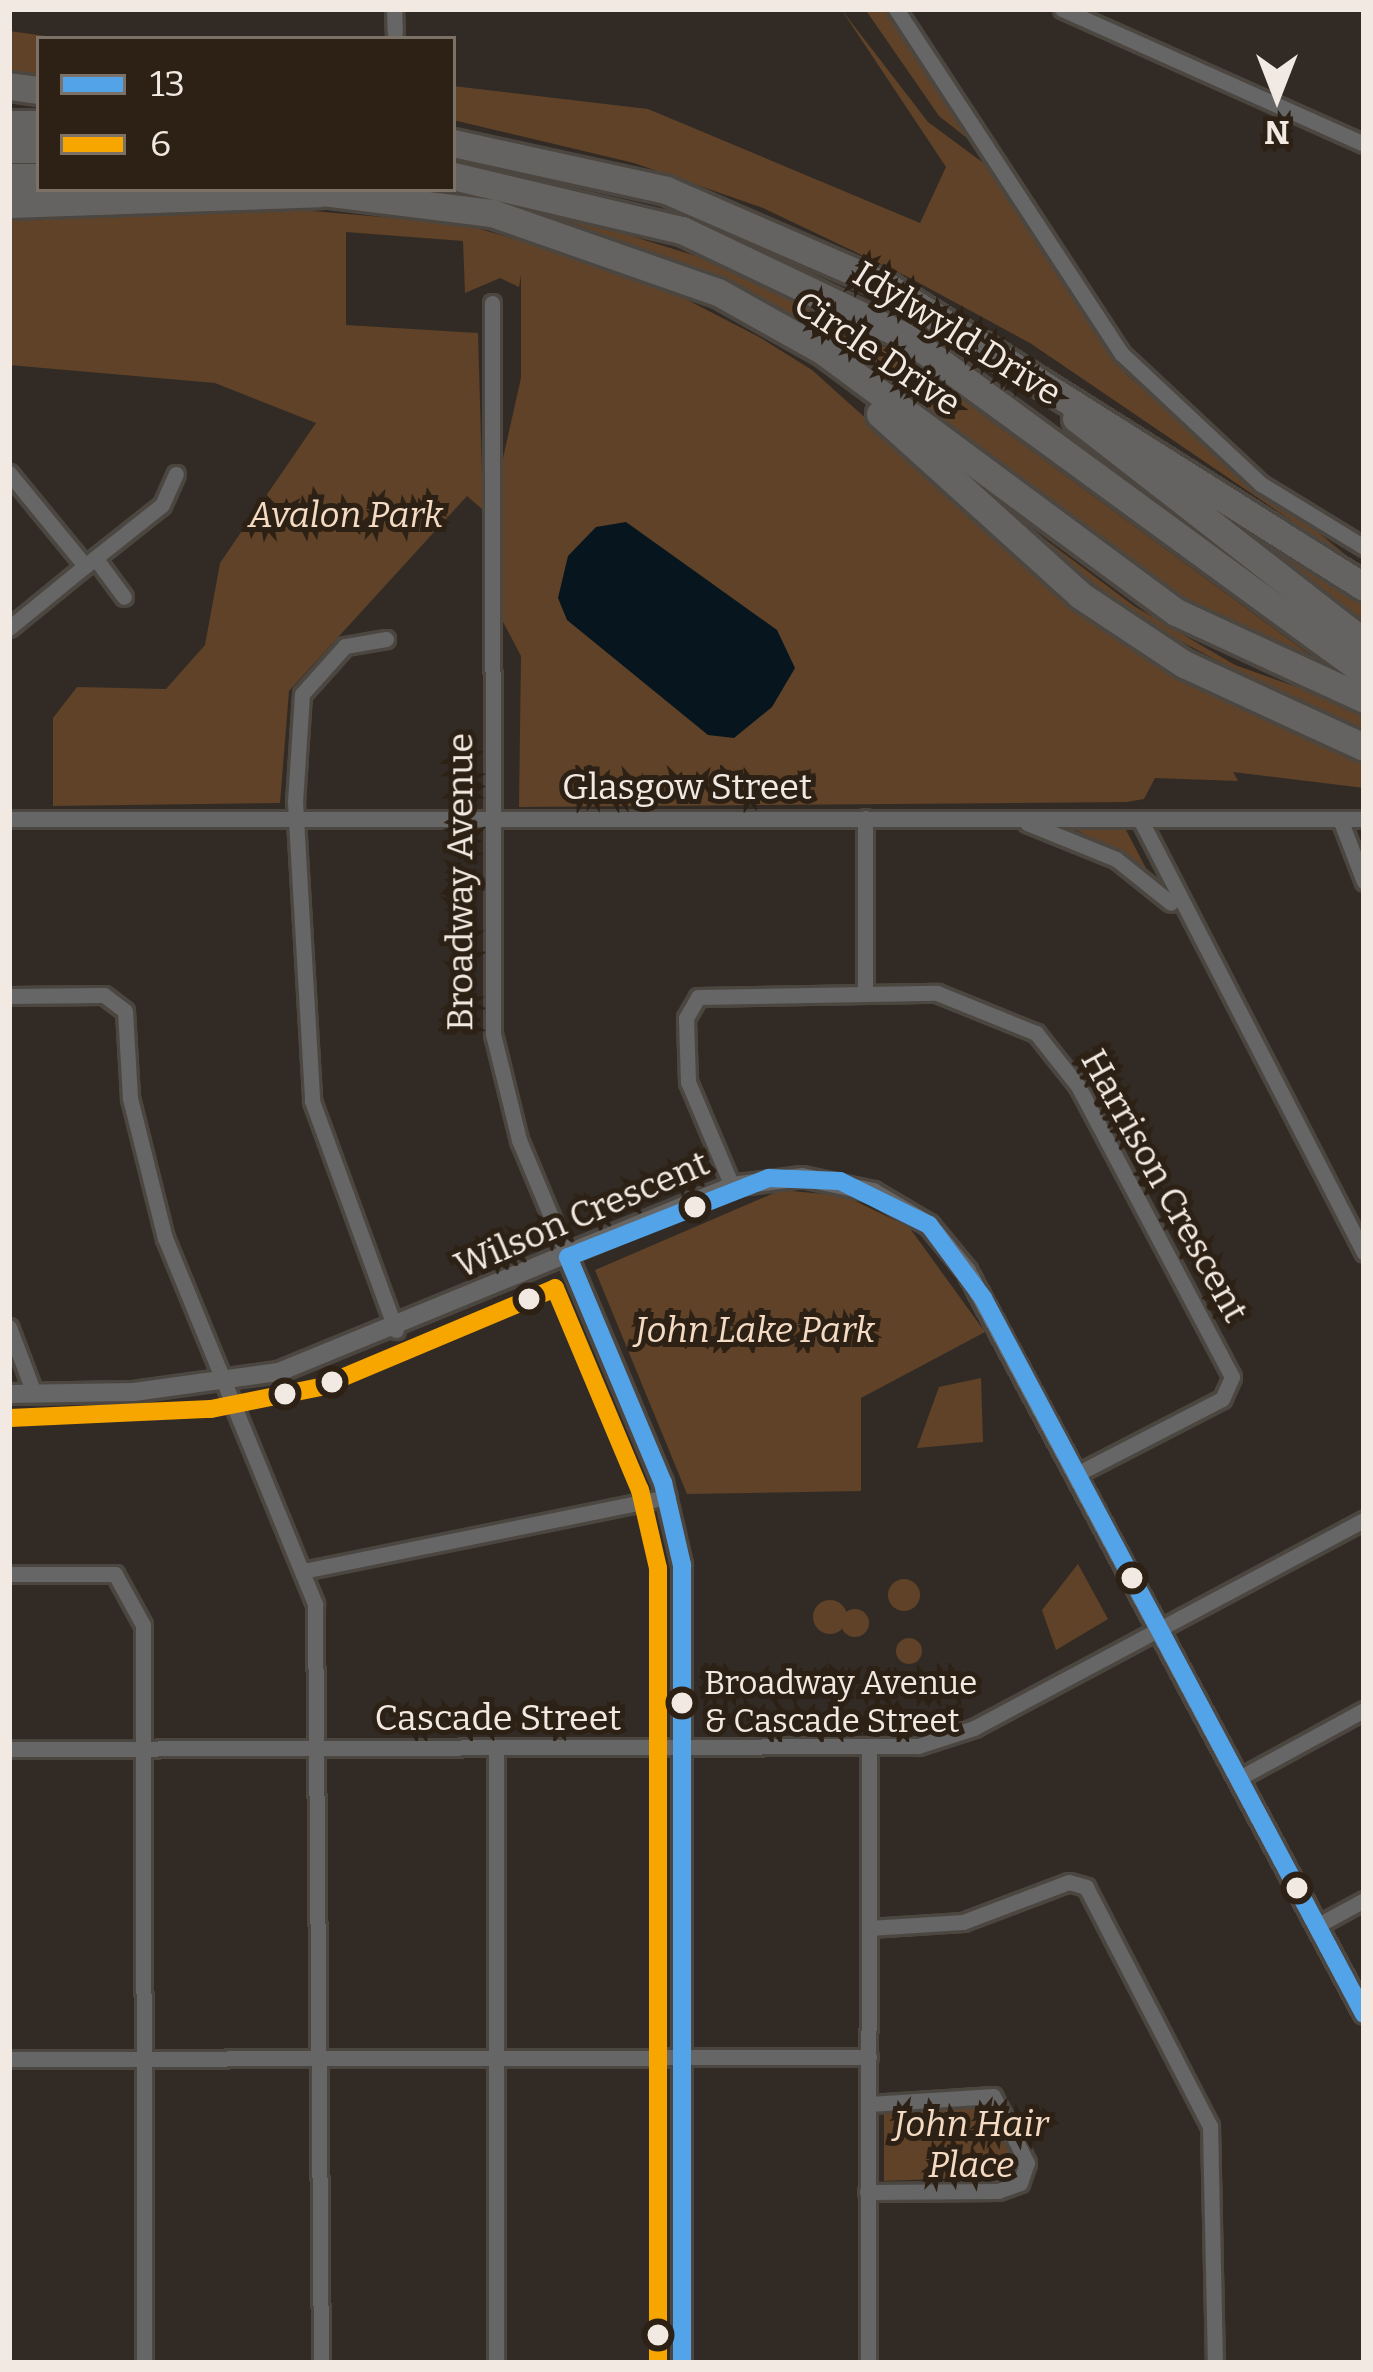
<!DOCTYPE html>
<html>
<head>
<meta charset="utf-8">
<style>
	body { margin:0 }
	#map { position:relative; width:1373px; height:2372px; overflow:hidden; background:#322b25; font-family:Bitter,serif }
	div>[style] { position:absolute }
	.green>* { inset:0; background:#5f4227 }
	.round { border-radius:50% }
	.water>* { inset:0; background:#07161e }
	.roads { filter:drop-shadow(3px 0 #4c4640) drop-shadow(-3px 0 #4c4640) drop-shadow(0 3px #4c4640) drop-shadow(0 -3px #4c4640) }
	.minor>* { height:15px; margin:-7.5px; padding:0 7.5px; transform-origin:7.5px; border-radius:7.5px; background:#666 }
	.tertiary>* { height:18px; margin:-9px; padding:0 9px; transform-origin:9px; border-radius:9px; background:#666 }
	.motorway>* { height:27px; margin:-13.5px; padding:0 13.5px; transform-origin:13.5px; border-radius:13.5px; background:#656361 }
	.bus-1>* { height:18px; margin:-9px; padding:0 9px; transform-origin:9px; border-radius:9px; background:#53a3e8 }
	.bus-2>* { height:18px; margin:-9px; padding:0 9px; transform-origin:9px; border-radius:9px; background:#f7a600 }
	.dots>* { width:33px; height:33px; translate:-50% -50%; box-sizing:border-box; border:6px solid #2d2115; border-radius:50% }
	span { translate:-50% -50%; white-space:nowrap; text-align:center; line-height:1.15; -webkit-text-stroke:10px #2d2115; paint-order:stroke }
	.bus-label { font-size:33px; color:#f2eae2 }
	.left { translate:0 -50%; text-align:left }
	.street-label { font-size:36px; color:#f2eae2 }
	.park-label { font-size:36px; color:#f5dbc4; font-style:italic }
	.frame { position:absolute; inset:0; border:12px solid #f2eae2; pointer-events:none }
	.legend { position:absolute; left:36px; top:36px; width:420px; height:156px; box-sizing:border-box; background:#2d2115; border:3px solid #7c7167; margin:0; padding:15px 21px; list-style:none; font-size:36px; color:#f2eae2 }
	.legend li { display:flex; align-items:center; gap:24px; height:60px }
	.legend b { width:60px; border:3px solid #7c7167 }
	.north { position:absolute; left:1217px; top:36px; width:120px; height:120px; -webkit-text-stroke:9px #2d2115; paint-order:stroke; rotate:180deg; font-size:33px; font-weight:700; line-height:48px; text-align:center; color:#f2eae2 }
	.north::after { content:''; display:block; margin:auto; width:42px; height:54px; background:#f2eae2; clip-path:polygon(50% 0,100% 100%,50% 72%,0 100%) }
</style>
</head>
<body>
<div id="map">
	<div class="green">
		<i style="clip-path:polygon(841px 9px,928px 122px,997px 173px,1127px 375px,1364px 570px,1030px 343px,910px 278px,763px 208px,634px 163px,453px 120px,453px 86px,648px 109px,920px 223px,946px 167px)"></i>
		<i style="clip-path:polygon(865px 9px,884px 9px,977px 146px,939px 116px)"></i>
		<i style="clip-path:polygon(9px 31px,68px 39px,39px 39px,39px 77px,9px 74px)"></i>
		<i style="clip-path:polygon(486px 191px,709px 260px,901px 355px,1336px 674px,1190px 607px,734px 283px)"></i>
		<i style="clip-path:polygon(243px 205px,463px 224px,641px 276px,761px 338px,812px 370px,1087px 617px,1364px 760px,1364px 788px,1233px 772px,1238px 781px,1155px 778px,1144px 799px,1127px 802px,519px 807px,521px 656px,502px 620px,501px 467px,521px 378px,521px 275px,519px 287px,500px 278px,465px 293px,463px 241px,346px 232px,346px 325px,478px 333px,483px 510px,467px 496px,289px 691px,280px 803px,53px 806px,53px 718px,77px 687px,166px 689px,205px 645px,220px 563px,316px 423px,215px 383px,9px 365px,9px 213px)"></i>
		<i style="clip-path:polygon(946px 465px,1134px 606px,1235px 665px,1364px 711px,1364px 738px,1095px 596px)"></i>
		<i style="clip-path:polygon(1219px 512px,1364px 603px,1364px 623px)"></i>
		<i style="clip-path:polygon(1074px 829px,1126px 830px,1149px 874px,1113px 849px)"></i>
		<i style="clip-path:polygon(781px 1190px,845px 1196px,909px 1227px,985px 1332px,861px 1398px,861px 1491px,687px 1494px,595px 1270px)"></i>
		<i style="clip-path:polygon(981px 1378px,983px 1442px,917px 1448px,939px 1387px)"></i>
		<i style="clip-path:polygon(1078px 1564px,1108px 1619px,1056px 1650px,1042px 1610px)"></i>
		<i class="round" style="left:888px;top:1579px;width:32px;height:32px"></i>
		<i class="round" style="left:813px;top:1600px;width:34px;height:34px"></i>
		<i class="round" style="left:841px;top:1609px;width:28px;height:28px"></i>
		<i class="round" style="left:896px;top:1638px;width:26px;height:26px"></i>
		<i style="clip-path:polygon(989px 2102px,1020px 2156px,1012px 2176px,884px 2181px,884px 2114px)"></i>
	</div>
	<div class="water">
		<i style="clip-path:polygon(626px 522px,777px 630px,795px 668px,772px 707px,734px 738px,708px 735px,567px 620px,558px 598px,568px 556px,596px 527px)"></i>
	</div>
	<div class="roads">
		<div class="minor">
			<i style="left:394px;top:9px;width:23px;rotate:88deg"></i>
			<i style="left:896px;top:9px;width:412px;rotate:56.8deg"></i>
			<i style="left:1122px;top:354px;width:190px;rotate:43.1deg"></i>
			<i style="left:1261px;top:484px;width:121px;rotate:31.5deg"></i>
			<i style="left:1062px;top:9px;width:331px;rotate:24.1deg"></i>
			<i style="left:492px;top:303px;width:731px;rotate:89.92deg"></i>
			<i style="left:493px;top:1034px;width:109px;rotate:76.2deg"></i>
			<i style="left:519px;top:1140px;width:127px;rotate:67.3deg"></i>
			<i style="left:9px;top:473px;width:120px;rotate:50.7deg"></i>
			<i style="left:85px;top:566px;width:98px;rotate:140.8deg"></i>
			<i style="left:96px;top:559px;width:47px;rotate:53.6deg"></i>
			<i style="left:85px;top:566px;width:98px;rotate:-38.4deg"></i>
			<i style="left:162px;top:505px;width:34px;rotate:-66deg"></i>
			<i style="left:386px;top:639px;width:42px;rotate:170.3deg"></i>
			<i style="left:345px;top:646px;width:64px;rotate:131.9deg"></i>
			<i style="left:302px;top:694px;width:108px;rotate:93.7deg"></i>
			<i style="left:295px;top:802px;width:299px;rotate:86.7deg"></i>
			<i style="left:312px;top:1101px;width:244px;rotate:69.9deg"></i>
			<i style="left:865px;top:818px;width:173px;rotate:90deg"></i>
			<i style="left:9px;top:819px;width:1355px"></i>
			<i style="left:1140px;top:819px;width:488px;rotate:62.7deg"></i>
			<i style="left:1340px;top:819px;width:67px;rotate:69.1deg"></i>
			<i style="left:1027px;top:823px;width:96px;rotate:22deg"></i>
			<i style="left:1116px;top:859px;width:70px;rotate:38.7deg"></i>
			<i style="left:9px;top:996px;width:95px;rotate:-0.6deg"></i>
			<i style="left:104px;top:995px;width:26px;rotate:37deg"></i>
			<i style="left:125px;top:1011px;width:87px;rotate:86.7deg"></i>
			<i style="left:130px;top:1098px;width:144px;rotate:76deg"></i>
			<i style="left:165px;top:1238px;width:396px;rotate:67.7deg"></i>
			<i style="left:315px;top:1604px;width:759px;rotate:89.55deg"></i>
			<i style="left:732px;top:1186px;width:113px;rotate:-112.9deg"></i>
			<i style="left:688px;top:1082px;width:64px;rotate:-91.8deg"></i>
			<i style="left:686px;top:1018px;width:24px;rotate:-60deg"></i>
			<i style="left:698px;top:997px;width:239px;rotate:-1deg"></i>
			<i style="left:937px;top:993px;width:107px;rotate:22deg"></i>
			<i style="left:1036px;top:1033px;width:68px;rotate:51.6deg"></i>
			<i style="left:1078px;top:1086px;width:329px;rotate:62.1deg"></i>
			<i style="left:1232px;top:1377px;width:24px;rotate:114deg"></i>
			<i style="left:1222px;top:1399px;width:163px;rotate:152.7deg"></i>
			<i style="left:9px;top:1327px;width:71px;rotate:69.3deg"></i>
			<i style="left:308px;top:1570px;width:367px;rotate:-11.5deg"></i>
			<i style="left:9px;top:1574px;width:106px"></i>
			<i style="left:115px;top:1574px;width:58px;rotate:61.2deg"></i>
			<i style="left:143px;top:1625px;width:738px;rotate:89.92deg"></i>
			<i style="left:9px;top:1749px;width:909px;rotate:-0.19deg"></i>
			<i style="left:918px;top:1746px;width:59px;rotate:-17.8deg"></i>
			<i style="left:974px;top:1728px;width:442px;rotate:-28.1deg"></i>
			<i style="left:1241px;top:1777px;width:140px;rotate:-28.6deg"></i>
			<i style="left:1320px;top:1924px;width:50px;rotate:-28.6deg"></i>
			<i style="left:869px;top:1928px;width:94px;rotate:-3.7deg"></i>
			<i style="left:963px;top:1922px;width:113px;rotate:-20.7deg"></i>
			<i style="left:1069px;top:1882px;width:18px;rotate:16deg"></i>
			<i style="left:1086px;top:1887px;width:269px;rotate:62.6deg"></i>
			<i style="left:1210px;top:2126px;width:237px;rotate:88.8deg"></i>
			<i style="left:9px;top:2059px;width:860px;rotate:-0.13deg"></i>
			<i style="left:867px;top:2192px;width:131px;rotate:-0.4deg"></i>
			<i style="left:998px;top:2191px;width:23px;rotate:-20deg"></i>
			<i style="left:1020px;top:2183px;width:21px;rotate:-71deg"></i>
			<i style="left:1027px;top:2163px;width:75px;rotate:-116.9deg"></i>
			<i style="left:993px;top:2096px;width:124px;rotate:176.3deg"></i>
			<i style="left:496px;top:2363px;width:613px;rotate:-90deg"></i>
			<i style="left:868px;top:2363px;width:614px;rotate:-89.91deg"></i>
		</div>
		<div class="tertiary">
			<i style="left:568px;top:1257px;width:245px;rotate:67.2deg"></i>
			<i style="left:663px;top:1483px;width:84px;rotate:77deg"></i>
			<i style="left:682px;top:1565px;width:798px;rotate:90deg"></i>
			<i style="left:9px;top:1394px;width:125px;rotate:-0.9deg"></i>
			<i style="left:134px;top:1392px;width:146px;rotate:-7.9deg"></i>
			<i style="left:279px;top:1372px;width:490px;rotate:-22.3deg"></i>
			<i style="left:732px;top:1186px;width:71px;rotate:-7.3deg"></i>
			<i style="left:802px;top:1177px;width:73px;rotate:11.9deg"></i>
			<i style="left:873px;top:1192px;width:65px;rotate:30.5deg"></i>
			<i style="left:929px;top:1225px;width:60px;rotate:50.4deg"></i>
			<i style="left:967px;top:1271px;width:842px;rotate:61.88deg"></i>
		</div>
		<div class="motorway">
			<i style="left:9px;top:86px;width:30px;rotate:8deg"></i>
			<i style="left:9px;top:124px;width:30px"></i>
			<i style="left:453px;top:143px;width:218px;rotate:12.4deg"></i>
			<i style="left:666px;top:190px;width:239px;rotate:23.5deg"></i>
			<i style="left:885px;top:285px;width:566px;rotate:32.23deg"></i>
			<i style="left:9px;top:149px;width:30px"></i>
			<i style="left:453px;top:176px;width:235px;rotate:13.3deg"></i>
			<i style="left:682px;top:230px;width:248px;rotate:25.5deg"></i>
			<i style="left:906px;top:337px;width:567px;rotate:36.18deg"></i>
			<i style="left:9px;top:177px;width:30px"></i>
			<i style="left:299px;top:189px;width:194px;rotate:7.1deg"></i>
			<i style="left:492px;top:213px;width:239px;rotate:19.3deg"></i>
			<i style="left:718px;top:292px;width:120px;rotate:29.3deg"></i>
			<i style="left:823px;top:351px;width:439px;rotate:36.5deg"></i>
			<i style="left:1176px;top:612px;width:207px;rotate:24.8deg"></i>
			<i style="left:9px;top:204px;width:310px;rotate:-2deg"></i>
			<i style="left:880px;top:414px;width:270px;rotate:42.1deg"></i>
			<i style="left:1080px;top:595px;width:125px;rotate:33.6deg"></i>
			<i style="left:1184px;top:664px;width:198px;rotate:24.8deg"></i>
			<i style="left:1076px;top:418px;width:365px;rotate:37.9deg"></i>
		</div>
	</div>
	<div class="bus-1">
		<i style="left:682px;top:2363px;width:798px;rotate:-90deg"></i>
		<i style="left:682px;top:1565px;width:84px;rotate:-103deg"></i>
		<i style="left:663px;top:1483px;width:245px;rotate:-112.8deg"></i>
		<i style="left:568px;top:1257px;width:216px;rotate:-21.5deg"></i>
		<i style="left:769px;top:1178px;width:71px;rotate:2.4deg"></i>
		<i style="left:840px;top:1181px;width:99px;rotate:26.3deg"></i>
		<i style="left:929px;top:1225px;width:91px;rotate:53.5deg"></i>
		<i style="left:983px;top:1298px;width:811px;rotate:61.98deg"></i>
	</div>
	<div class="bus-2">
		<i style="left:10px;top:1418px;width:201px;rotate:-2.6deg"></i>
		<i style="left:211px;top:1409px;width:111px;rotate:-11.4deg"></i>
		<i style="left:320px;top:1387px;width:255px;rotate:-22.8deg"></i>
		<i style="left:555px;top:1288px;width:219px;rotate:67.2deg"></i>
		<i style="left:640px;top:1490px;width:80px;rotate:77deg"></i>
		<i style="left:658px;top:1568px;width:795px;rotate:90deg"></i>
	</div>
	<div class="dots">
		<i style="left:695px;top:1207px;background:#f2eae2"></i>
		<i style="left:529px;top:1299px;background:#f2eae2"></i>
		<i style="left:332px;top:1382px;background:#f2eae2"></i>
		<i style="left:285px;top:1394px;background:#f2eae2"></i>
		<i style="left:1132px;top:1578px;background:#f2eae2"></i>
		<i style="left:682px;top:1703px;background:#f2eae2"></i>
		<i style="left:1297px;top:1888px;background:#f2eae2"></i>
		<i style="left:658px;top:2335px;background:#f2eae2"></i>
	</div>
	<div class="bus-label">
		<span class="left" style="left:704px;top:1703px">Broadway Avenue<br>&amp; Cascade Street</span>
	</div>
	<div class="street-label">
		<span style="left:957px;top:334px;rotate:32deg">Idylwyld Drive</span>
		<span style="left:877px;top:354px;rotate:34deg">Circle Drive</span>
		<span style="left:687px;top:788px">Glasgow Street</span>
		<span style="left:461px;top:882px;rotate:-90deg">Broadway Avenue</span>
		<span style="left:1164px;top:1186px;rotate:61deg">Harrison Crescent</span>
		<span style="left:582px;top:1215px;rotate:-23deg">Wilson Crescent</span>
		<span style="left:498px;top:1719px">Cascade Street</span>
	</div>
	<div class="park-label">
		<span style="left:346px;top:516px">Avalon Park</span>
		<span style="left:755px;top:1331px">John Lake Park</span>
		<span style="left:971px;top:2145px">John Hair<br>Place</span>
	</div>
	<div class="frame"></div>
	<ul class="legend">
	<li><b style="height:15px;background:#53a3e8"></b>13</li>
	<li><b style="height:15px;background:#f7a600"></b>6</li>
	</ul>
	<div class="north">N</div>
</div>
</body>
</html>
